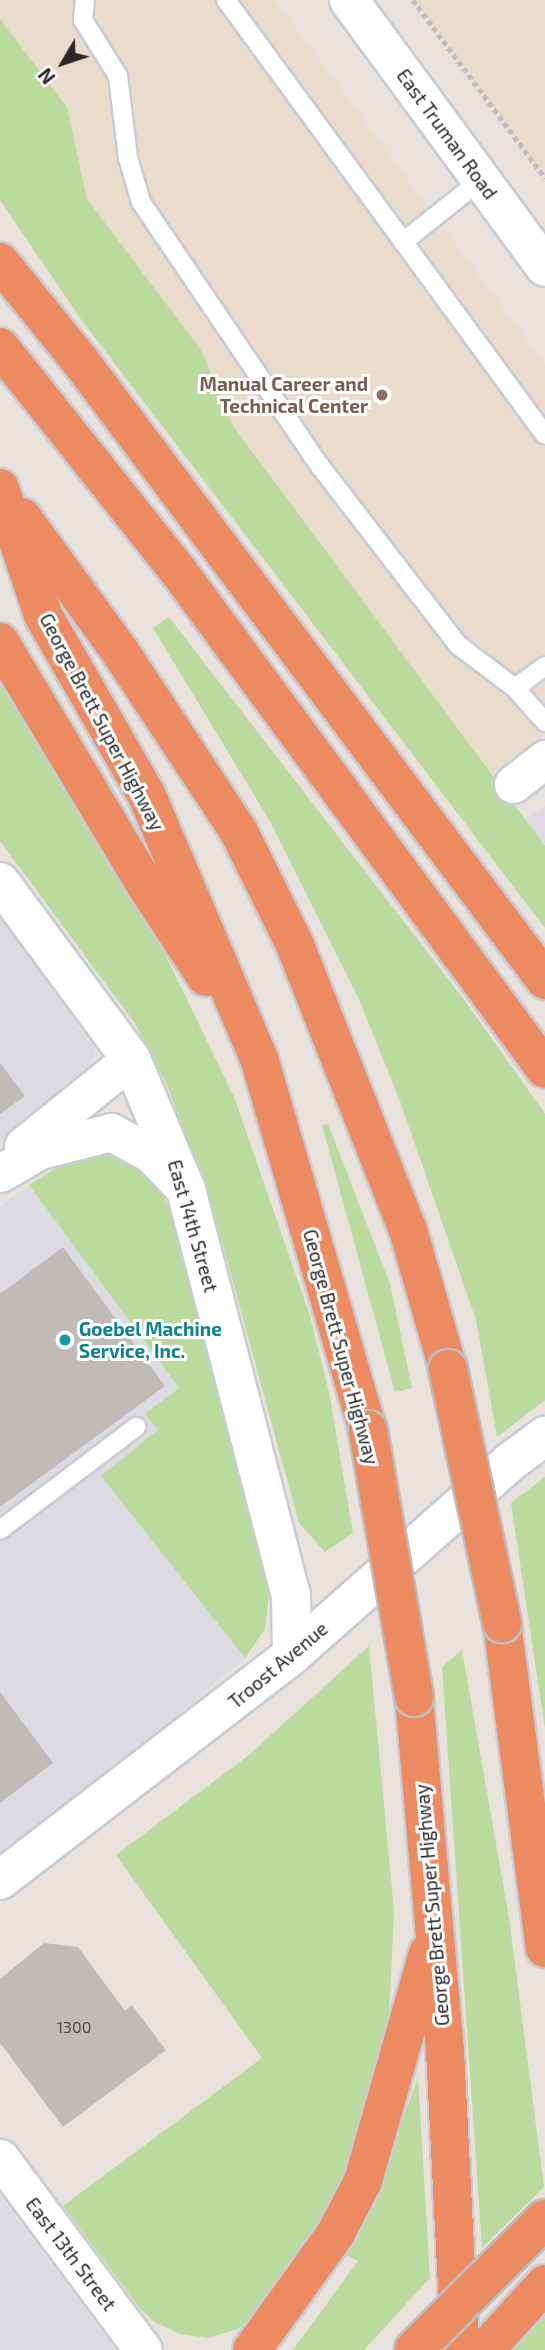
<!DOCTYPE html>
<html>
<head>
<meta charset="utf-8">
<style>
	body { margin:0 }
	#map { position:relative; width:545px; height:2350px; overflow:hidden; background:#e9e1db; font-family:"Exo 2",sans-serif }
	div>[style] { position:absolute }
	.industrial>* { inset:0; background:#dcdbe2 }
	.education>* { inset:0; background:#e9dccc }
	.green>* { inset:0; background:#badb9d }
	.building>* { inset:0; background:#c1bbb8 }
	.path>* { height:4.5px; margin-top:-2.25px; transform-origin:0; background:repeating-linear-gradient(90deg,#bebebe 0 5px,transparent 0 8.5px) }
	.roads { filter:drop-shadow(2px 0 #c7ccd5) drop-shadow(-2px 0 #c7ccd5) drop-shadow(0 2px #c7ccd5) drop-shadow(0 -2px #c7ccd5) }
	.lane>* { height:18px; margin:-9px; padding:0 9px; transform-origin:9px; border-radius:9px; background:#fff }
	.street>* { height:37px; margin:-18.5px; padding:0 18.5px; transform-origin:18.5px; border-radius:18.5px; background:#fff }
	.secondary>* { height:38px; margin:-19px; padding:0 19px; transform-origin:19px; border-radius:19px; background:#fff }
	.highway>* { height:38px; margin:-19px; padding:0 19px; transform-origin:19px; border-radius:19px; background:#ed8b62 }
	.bridges { filter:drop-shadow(2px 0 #bebebe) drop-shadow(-2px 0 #bebebe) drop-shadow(0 2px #bebebe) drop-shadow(0 -2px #bebebe) }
	.highway-bridge>* { height:38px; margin:-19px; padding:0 19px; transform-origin:19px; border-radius:19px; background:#ed8b62 }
	.dots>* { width:19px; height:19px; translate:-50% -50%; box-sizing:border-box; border:4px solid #fff; border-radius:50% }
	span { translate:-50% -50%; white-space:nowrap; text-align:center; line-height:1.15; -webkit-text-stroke:6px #fff; paint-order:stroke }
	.number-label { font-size:16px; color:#4e4d4c }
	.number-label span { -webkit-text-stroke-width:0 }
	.street-label { font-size:19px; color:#282828 }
	.education-label { font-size:19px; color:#785e54; font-weight:700 }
	.right { translate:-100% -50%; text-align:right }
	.culture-label { font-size:19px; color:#0d838f; font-weight:700 }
	.left { translate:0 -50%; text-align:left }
	.north { position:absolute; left:28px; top:28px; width:70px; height:70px; -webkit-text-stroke:5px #fff; paint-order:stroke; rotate:231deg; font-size:19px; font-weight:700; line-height:28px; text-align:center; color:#282828 }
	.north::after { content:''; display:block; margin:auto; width:24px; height:32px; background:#282828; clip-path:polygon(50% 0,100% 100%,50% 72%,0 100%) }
</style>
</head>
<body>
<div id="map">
	<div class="industrial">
		<i style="clip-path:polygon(545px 805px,545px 848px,524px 820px)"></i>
		<i style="clip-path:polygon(0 917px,95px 1050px,88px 1073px,0 1140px)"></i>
		<i style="clip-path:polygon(29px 1185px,179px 1389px,159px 1430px,101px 1476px,245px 1658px,119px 1765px,0 1853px,0 1207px)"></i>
		<i style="clip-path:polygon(0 2196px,115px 2350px,0 2350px)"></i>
	</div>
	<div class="education">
		<i style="clip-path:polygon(0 0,275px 0,545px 365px,545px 734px,491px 774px,232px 426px,201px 350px,87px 199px,67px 107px,0 19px)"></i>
		<i style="clip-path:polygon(415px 0,545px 0,545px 178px)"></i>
	</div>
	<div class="green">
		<i style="clip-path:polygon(0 19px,67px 107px,87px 199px,201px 350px,233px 426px,545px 846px,545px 928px,80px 318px,0 200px)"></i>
		<i style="clip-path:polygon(169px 617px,468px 1005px,545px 1114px,545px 1400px,497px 1437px,476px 1320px,400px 1101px,358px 997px,271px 823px,153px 628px)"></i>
		<i style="clip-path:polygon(0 670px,152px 927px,234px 1097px,309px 1313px,329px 1392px,353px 1533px,325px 1552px,299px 1523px,212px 1206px,167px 1085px,134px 1022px,0 841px)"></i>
		<i style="clip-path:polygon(328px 1124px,390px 1284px,412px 1388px,395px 1392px,322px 1125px)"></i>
		<i style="clip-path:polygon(97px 1152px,125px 1155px,145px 1168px,179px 1222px,270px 1586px,265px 1629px,245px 1658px,101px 1476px,158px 1430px,145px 1414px,179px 1388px,29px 1185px,67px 1161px)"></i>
		<i style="clip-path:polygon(545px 1477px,545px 1729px,511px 1503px)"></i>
		<i style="clip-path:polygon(369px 1646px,394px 1911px,389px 2016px,381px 2065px,356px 2150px,315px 2237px,256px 2316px,237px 2329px,208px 2338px,180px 2334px,153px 2321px,138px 2306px,63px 2206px,262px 2058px,116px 1855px,249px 1755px)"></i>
		<i style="clip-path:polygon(462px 1650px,509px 1918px,544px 2187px,482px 2248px,442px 1667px)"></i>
		<i style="clip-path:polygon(418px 2077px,430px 2278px,364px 2350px,293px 2350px,358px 2261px,340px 2252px,389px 2157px)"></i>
		<i style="clip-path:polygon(545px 2317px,545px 2350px,514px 2350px,524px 2339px)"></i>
	</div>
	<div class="building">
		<i style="clip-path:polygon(0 1063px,25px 1096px,0 1114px)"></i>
		<i style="clip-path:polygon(63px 1247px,165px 1386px,0 1507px,0 1294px)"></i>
		<i style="clip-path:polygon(0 1692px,53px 1763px,0 1803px)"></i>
		<i style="clip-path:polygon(44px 1943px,78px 1947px,125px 2011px,132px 2005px,166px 2050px,63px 2127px,0 2043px,0 1979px)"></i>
	</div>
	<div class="path">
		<i style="left:413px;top:0;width:222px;rotate:53.4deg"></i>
	</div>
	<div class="roads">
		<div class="lane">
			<i style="left:85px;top:0;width:20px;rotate:96deg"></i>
			<i style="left:83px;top:20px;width:66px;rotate:58deg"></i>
			<i style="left:118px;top:76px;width:83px;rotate:83deg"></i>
			<i style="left:128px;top:158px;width:46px;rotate:73.5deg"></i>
			<i style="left:141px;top:202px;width:319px;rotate:55.9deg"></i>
			<i style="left:320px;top:466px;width:165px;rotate:52.4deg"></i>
			<i style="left:421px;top:597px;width:61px;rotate:52.4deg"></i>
			<i style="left:458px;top:645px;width:71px;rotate:37deg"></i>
			<i style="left:515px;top:688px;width:45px;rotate:48.6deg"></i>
			<i style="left:226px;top:0;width:539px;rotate:53.75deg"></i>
			<i style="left:403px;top:242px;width:100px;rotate:-38.5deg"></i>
			<i style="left:515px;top:688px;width:37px;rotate:-36deg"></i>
			<i style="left:0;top:1530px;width:171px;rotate:-37.1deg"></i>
		</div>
		<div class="street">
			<i style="left:513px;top:784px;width:41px;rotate:-38deg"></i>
			<i style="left:23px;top:1146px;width:139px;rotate:-38.9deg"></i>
			<i style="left:0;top:1173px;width:46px;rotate:-29.9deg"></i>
			<i style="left:40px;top:1150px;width:73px;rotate:-14.2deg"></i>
			<i style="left:111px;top:1132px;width:46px;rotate:28.8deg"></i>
			<i style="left:151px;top:1154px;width:50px;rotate:45.8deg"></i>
			<i style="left:0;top:2158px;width:239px;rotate:53.3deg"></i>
		</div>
		<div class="secondary">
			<i style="left:349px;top:0;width:331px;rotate:53.7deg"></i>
			<i style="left:0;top:882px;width:220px;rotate:53.5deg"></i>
			<i style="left:131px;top:1059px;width:142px;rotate:67.2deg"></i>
			<i style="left:186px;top:1190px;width:418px;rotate:75.5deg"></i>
			<i style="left:291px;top:1595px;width:60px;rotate:89deg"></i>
			<i style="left:0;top:1880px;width:369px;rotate:-37.6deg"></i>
			<i style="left:292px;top:1655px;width:291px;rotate:-41.5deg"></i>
			<i style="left:510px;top:1462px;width:44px;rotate:-36.6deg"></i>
		</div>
		<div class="highway">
			<i style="left:0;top:262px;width:129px;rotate:51deg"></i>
			<i style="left:81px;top:362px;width:773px;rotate:53.1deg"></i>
			<i style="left:0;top:347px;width:288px;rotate:51.5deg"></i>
			<i style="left:179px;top:572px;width:617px;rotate:53.63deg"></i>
			<i style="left:0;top:488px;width:134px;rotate:71.3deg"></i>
			<i style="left:43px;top:615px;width:209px;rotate:60.1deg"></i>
			<i style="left:147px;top:796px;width:285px;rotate:66.9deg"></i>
			<i style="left:259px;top:1058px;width:388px;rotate:73.7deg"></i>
			<i style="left:22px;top:517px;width:168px;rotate:53.9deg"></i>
			<i style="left:121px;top:653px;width:214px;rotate:56.6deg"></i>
			<i style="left:239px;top:832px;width:126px;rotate:63.6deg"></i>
			<i style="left:295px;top:945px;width:307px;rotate:68.4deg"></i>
			<i style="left:408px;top:1230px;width:145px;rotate:73.9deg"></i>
			<i style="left:0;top:642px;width:284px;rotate:59.1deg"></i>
			<i style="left:146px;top:886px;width:109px;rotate:56.6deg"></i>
			<i style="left:502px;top:1623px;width:328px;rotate:82.5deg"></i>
			<i style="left:414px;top:1697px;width:354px;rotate:85deg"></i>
			<i style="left:445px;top:2050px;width:300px;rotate:87.1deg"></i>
			<i style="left:252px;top:2350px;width:144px;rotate:-54.3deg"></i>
			<i style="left:336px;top:2233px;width:59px;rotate:-62.6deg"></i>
			<i style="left:363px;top:2181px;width:237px;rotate:-74.1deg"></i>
			<i style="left:485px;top:2350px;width:89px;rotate:-47.7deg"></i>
		</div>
	</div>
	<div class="bridges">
		<div class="highway-bridge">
			<i style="left:448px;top:1369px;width:260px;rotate:78deg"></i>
			<i style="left:368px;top:1430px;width:271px;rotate:80.2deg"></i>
			<i style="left:414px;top:2350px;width:185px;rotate:-45deg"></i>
		</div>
	</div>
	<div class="dots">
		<i style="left:382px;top:395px;background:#8d6e63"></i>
		<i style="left:65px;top:1340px;background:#0f9aa8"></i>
	</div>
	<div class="number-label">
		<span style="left:74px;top:2027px">1300</span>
	</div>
	<div class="street-label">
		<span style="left:447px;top:134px;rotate:54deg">East Truman Road</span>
		<span style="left:102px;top:722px;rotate:62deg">George Brett Super Highway</span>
		<span style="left:193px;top:1226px;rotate:74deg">East 14th Street</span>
		<span style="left:341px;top:1347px;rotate:75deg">George Brett Super Highway</span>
		<span style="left:278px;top:1665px;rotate:-40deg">Troost Avenue</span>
		<span style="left:432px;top:1905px;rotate:-95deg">George Brett Super Highway</span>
		<span style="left:71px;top:2254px;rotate:53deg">East 13th Street</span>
	</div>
	<div class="education-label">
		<span class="right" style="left:368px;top:395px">Manual Career and<br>Technical Center</span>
	</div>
	<div class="culture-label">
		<span class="left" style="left:79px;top:1340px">Goebel Machine<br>Service, Inc.</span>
	</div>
	<div class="north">N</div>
</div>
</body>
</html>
